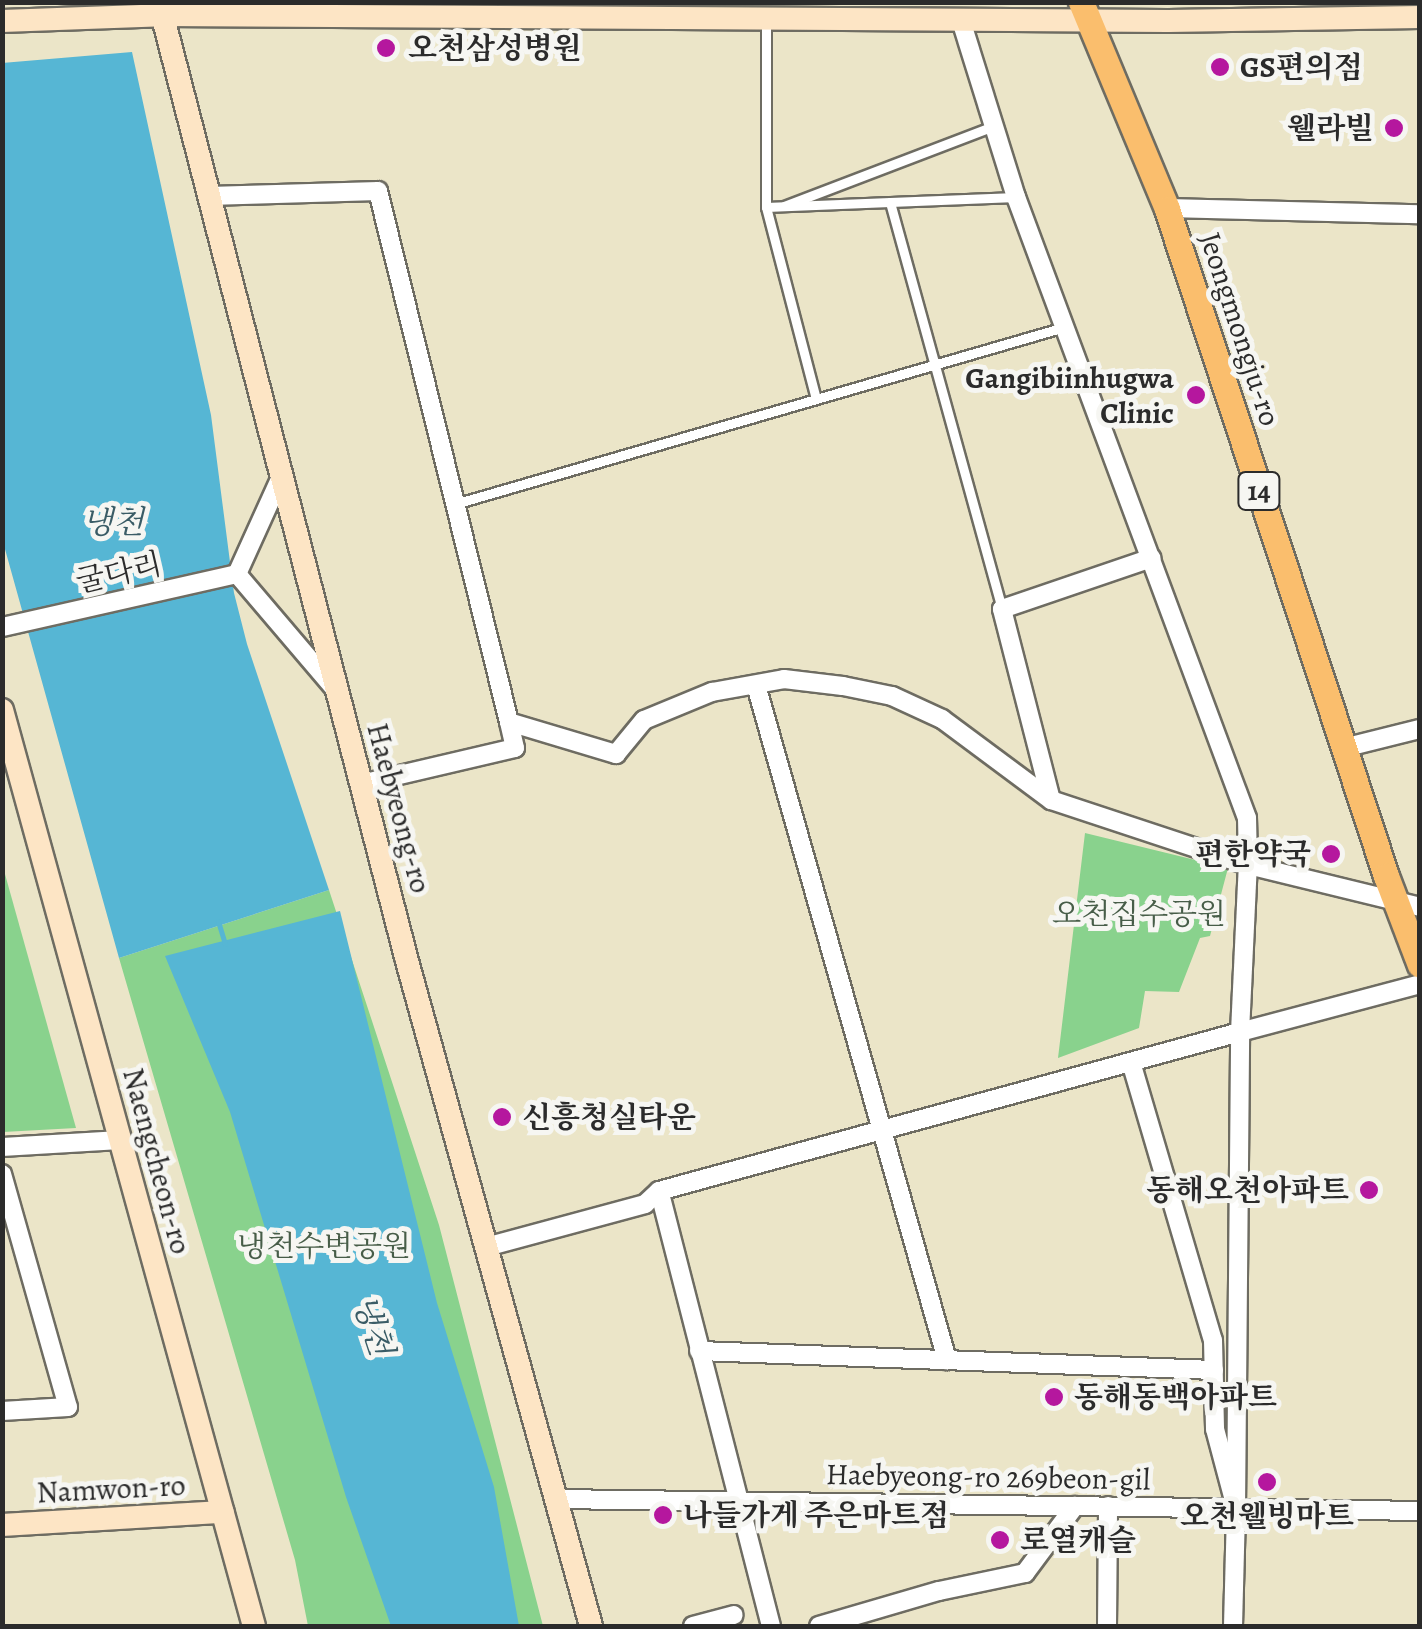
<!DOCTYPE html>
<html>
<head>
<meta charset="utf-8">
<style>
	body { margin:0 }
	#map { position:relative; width:1422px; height:1629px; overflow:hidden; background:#ebe5c8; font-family:Alegreya,"Noto Serif KR",serif }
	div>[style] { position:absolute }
	.green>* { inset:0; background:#89d28d }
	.water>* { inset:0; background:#56b6d4 }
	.stream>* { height:5px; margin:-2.5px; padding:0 2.5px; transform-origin:2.5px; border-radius:2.5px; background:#56b6d4 }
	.roads { filter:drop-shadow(2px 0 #6e6c62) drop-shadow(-2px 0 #6e6c62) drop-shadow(0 2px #6e6c62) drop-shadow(0 -2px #6e6c62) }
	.lane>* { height:9px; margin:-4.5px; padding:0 4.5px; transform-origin:4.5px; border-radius:4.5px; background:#fff }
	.street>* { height:18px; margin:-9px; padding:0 9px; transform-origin:9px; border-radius:9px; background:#fff }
	.secondary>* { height:22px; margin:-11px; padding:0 11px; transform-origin:11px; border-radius:11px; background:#fde5c5 }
	.primary>* { height:25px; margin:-12.5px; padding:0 12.5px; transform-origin:12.5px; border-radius:12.5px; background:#fabe6d }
	.dots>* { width:28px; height:28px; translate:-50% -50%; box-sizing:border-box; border:5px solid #f6f6f2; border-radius:50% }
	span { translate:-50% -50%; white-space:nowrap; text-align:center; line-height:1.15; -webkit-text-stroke:10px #f6f6f2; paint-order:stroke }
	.shield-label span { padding:2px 8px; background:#f6f6f2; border:2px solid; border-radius:8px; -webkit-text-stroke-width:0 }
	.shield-label { font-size:28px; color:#2b2b2b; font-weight:700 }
	.poi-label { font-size:30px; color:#2b2b2b; font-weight:700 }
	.left { translate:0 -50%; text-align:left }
	.right { translate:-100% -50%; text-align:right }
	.street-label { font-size:30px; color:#2b2b2b }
	.park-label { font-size:30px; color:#475d48 }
	.water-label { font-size:32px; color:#3a5c66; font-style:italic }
	.frame { position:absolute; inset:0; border:5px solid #2b2b2b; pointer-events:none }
</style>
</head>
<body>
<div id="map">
	<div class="green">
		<i style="clip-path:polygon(1085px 833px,1228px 868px,1210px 936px,1200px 938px,1179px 992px,1145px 991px,1139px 1028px,1058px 1058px)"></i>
		<i style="clip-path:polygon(2px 867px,3px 867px,76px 1128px,3px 1132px)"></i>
		<i style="clip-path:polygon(329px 890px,439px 1225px,543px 1626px,308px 1626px,295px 1560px,119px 958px)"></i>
	</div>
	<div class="water">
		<i style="clip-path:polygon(132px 52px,211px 415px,234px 593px,247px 644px,329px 890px,119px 958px,3px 542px,2px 63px)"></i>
		<i style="clip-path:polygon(340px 911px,437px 1303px,494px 1487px,519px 1626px,391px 1626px,346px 1497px,230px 1112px,165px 956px)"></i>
	</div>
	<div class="stream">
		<i style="left:218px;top:921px;width:24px;rotate:73deg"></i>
	</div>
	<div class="roads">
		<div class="lane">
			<i style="left:766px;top:19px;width:188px;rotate:90deg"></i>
			<i style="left:766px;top:207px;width:198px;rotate:75.4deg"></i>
			<i style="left:784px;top:206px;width:225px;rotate:-20.9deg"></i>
			<i style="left:766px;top:207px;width:124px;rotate:-2.3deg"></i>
			<i style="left:458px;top:503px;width:631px;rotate:-16.19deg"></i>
			<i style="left:1002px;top:609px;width:422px;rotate:-105.4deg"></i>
			<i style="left:890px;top:202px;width:126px;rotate:-2.3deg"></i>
		</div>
		<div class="street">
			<i style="left:209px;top:196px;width:169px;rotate:-1.7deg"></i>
			<i style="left:378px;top:191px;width:547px;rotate:76.14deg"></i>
			<i style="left:509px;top:722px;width:112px;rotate:16.7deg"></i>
			<i style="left:616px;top:754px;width:44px;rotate:-50.5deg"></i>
			<i style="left:644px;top:720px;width:74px;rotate:-22.4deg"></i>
			<i style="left:712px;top:692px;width:73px;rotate:-10.2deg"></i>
			<i style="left:784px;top:679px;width:59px;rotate:6.8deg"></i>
			<i style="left:843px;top:686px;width:50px;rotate:11.5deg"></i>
			<i style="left:892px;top:696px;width:55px;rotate:24.7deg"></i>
			<i style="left:942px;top:719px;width:136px;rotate:36.6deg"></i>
			<i style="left:1051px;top:800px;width:207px;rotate:18.3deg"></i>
			<i style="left:1248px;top:865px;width:47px;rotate:-91.2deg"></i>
			<i style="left:1247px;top:818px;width:663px;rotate:-110.4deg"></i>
			<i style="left:1016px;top:197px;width:185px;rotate:-107.3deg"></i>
			<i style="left:1166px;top:208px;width:254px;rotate:1.4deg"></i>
			<i style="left:237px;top:574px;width:150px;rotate:49.6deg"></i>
			<i style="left:237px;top:574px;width:107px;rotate:-65.6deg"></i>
			<i style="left:2px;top:627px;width:241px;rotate:-12.7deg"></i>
			<i style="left:756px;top:685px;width:702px;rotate:74.2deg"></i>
			<i style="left:1343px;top:748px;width:79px;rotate:-13.9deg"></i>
			<i style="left:361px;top:784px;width:158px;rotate:-13.2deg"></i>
			<i style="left:515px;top:748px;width:27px;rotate:-103deg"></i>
			<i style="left:1051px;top:800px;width:197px;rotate:-104.4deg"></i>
			<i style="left:1002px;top:609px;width:158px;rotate:-18.8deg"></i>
			<i style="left:1131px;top:1062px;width:290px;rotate:73.6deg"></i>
			<i style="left:1213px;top:1340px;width:89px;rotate:88.7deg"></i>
			<i style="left:1215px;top:1429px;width:82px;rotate:75.1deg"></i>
			<i style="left:1236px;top:1508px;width:476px;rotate:-89.5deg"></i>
			<i style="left:1240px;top:1032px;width:186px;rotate:-14.9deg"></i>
			<i style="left:2px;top:1147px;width:118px;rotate:-3.4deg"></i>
			<i style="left:2px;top:1174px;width:242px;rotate:74.2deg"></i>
			<i style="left:68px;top:1407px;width:66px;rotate:176.5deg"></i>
			<i style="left:486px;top:1247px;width:165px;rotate:-15.1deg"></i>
			<i style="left:645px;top:1204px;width:19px;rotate:-43deg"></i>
			<i style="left:699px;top:1351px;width:515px;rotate:2.11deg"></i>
			<i style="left:555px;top:1499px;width:865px;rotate:0.79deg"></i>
			<i style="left:693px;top:1626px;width:42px;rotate:-15deg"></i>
			<i style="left:771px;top:1626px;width:449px;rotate:-104.4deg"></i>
			<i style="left:659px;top:1191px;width:602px;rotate:-15.31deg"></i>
			<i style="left:1240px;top:1032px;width:167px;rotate:-87.3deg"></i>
			<i style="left:1248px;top:865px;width:177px;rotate:13.7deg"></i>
			<i style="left:819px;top:1626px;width:125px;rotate:-16.3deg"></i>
			<i style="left:939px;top:1591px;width:88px;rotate:-11.8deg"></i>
			<i style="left:1025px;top:1573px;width:84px;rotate:-53.3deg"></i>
			<i style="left:1107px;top:1626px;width:120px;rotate:-89.5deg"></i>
			<i style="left:1233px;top:1626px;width:118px;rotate:-88.5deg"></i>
		</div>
		<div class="secondary">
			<i style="left:159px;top:2px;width:991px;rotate:75.5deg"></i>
			<i style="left:407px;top:961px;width:690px;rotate:74.53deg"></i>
			<i style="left:2px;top:21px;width:160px;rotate:-2.1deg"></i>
			<i style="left:162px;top:15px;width:1006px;rotate:0.34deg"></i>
			<i style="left:1168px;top:21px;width:252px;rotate:-0.9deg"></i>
			<i style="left:2px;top:710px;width:950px;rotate:74.62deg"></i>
			<i style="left:2px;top:1525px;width:221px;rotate:-3.4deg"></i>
		</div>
		<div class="primary">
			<i style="left:1081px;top:2px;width:224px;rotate:67.4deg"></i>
			<i style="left:1167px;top:209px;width:702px;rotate:71.82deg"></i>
			<i style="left:1386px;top:876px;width:95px;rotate:69.1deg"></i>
		</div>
	</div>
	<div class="dots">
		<i style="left:386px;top:48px;background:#b5179e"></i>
		<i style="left:1220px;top:67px;background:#b5179e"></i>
		<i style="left:1394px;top:128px;background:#b5179e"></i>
		<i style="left:1196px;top:395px;background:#b5179e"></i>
		<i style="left:1331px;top:854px;background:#b5179e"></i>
		<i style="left:502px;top:1117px;background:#b5179e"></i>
		<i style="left:1369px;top:1190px;background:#b5179e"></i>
		<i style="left:1054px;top:1397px;background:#b5179e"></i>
		<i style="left:1267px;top:1482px;background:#b5179e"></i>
		<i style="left:663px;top:1515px;background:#b5179e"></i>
		<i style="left:1000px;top:1540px;background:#b5179e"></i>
	</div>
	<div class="shield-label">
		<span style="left:1259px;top:491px">14</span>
	</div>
	<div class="poi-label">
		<span class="left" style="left:408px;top:48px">오천삼성병원</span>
		<span class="left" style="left:1240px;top:67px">GS편의점</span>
		<span class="right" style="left:1374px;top:128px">웰라빌</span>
		<span class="right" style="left:1174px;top:395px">Gangibiinhugwa<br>Clinic</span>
		<span class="right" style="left:1311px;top:854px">편한약국</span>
		<span class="left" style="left:522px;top:1117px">신흥청실타운</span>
		<span class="right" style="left:1349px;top:1190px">동해오천아파트</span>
		<span class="left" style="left:1074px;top:1397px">동해동백아파트</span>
		<span class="left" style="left:683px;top:1515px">나들가게 주은마트점</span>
		<span style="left:1267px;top:1516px">오천웰빙마트</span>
		<span class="left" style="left:1020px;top:1540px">로열캐슬</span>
	</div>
	<div class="street-label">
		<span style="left:1240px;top:329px;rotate:72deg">Jeongmongju-ro</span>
		<span style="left:119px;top:573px;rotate:-13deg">굴다리</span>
		<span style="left:399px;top:808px;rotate:75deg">Haebyeong-ro</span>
		<span style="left:157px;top:1161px;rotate:75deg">Naengcheon-ro</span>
		<span style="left:988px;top:1477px;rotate:1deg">Haebyeong-ro 269beon-gil</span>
		<span style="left:111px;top:1489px;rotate:-3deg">Namwon-ro</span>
	</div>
	<div class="park-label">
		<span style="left:1139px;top:914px">오천집수공원</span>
		<span style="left:324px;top:1246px">냉천수변공원</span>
	</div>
	<div class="water-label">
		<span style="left:113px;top:522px">냉천</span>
		<span style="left:373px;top:1325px;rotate:72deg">냉천</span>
	</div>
	<div class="frame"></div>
</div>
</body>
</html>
